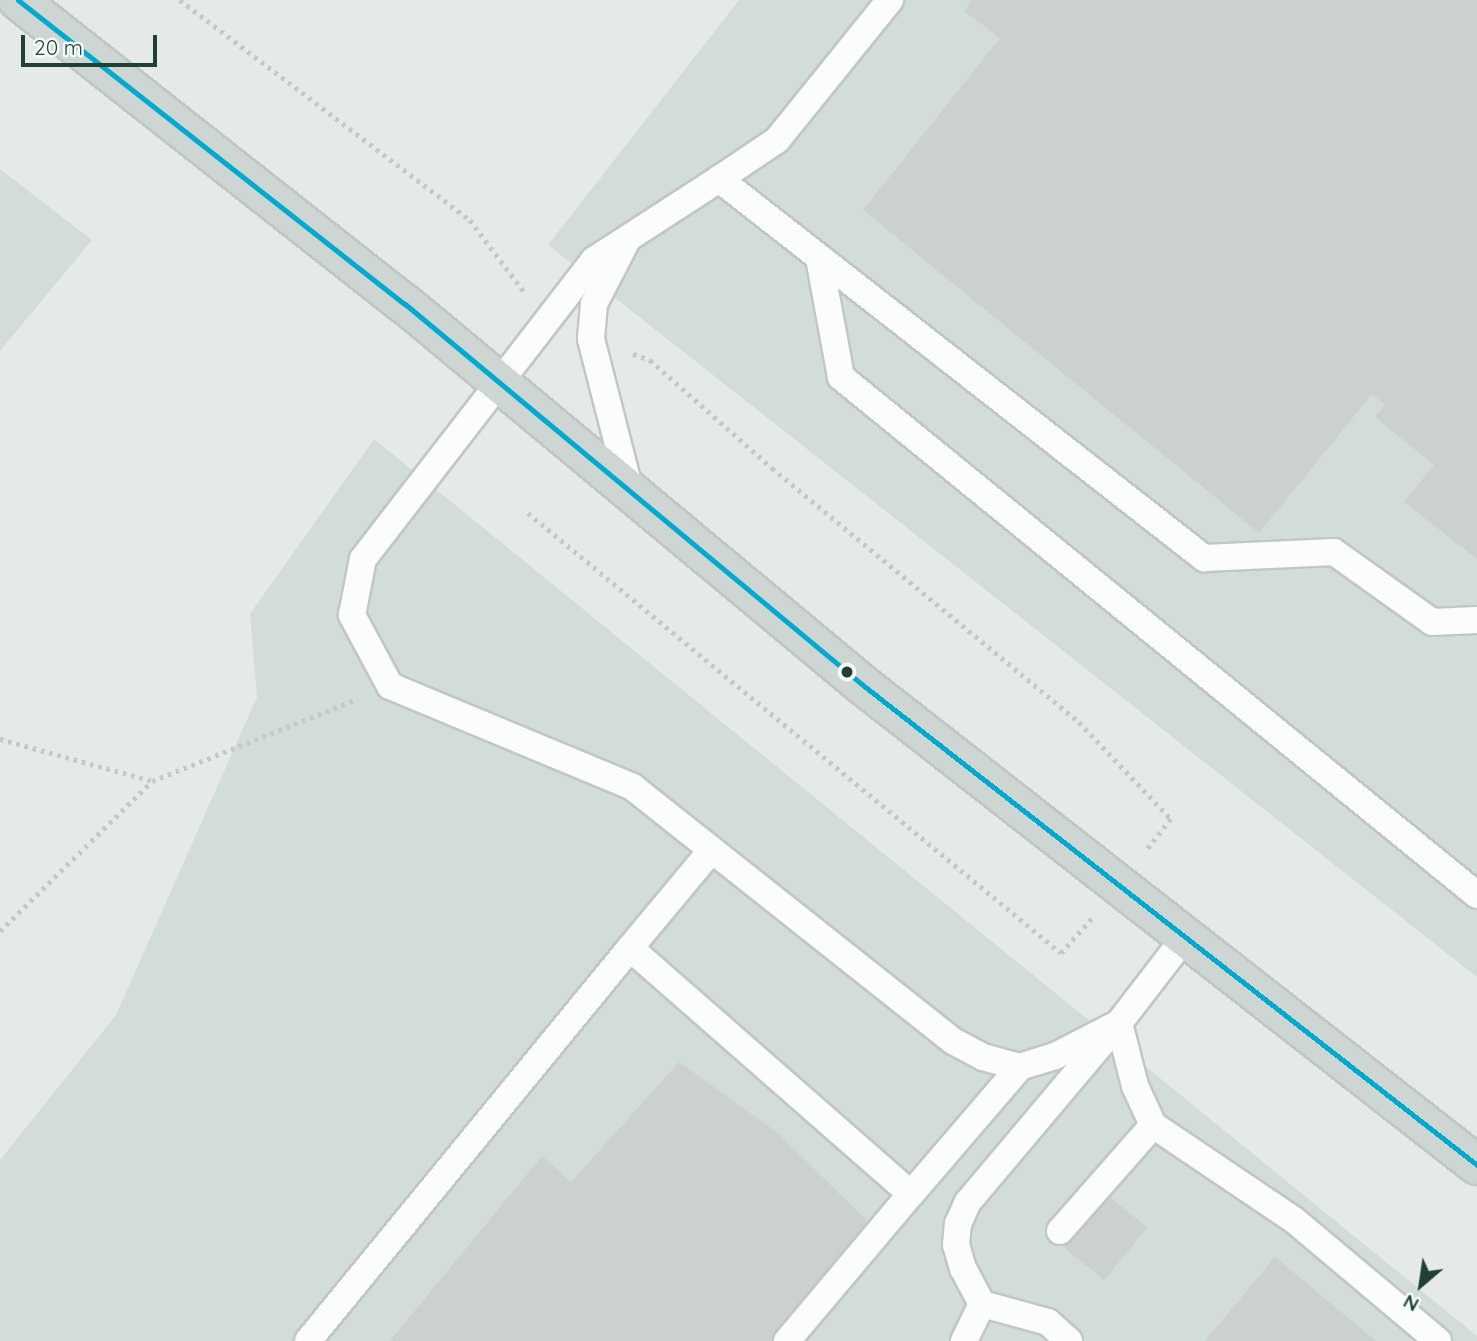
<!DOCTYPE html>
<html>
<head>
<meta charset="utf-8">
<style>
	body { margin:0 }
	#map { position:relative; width:1477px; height:1341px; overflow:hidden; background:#e5eae8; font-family:Quicksand,sans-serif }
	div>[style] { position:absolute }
	.built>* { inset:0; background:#d2dcd8 }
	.building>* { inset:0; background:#ccd1cf; transform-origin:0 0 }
	.path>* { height:4.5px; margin-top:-2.25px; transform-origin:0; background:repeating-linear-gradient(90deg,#c1cac7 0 3.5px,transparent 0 8.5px) }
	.roads { filter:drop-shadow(2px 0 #c2c7c5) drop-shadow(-2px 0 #c2c7c5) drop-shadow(0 2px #c2c7c5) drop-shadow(0 -2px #c2c7c5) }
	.lane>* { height:26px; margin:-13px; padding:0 13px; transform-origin:13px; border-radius:13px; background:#fbfcfc }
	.primary>* { height:38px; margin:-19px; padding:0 19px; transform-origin:19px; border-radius:19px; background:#ced6d4 }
	.bus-1>* { height:5px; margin:-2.5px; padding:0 2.5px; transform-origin:2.5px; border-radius:2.5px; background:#00a9ce }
	.dots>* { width:19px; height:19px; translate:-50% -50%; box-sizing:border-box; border:4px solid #f3f9f6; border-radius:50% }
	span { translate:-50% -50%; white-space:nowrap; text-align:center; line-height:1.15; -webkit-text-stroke:7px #f3f9f6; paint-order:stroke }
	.north { position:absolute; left:1386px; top:1250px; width:70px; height:70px; -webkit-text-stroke:5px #f3f9f6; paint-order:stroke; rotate:209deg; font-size:19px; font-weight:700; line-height:28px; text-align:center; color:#204037 }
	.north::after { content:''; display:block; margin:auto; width:24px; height:32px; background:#204037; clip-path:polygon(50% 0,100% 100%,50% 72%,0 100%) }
	.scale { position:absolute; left:21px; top:35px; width:136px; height:32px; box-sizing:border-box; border:4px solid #204037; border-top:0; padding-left:9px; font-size:21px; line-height:24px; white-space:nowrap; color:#204037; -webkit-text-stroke:5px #f3f9f6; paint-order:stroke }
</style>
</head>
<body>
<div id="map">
	<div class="built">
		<i style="clip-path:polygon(739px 0,1477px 0,1477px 977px,548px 245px)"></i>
		<i style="clip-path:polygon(0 169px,92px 240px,0 351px)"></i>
		<i style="clip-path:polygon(374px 439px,1477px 1336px,1477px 1341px,0 1341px,0 1160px,116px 1015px,257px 697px,250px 614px)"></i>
	</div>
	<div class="building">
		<i style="clip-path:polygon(972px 0,1477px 0,1477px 559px,1404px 502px,1434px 465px,1375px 417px,1385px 405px,1372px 394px,1259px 533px,863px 210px,1000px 38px,964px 11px)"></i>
		<i style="clip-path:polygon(679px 1062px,778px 1133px,869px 1223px,772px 1341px,390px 1341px,542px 1156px,571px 1182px)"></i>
		<i style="left:1106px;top:1194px;width:53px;height:68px;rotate:39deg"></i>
		<i style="clip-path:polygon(1275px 1257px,1376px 1341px,1205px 1341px)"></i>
	</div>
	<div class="path">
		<i style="left:180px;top:0;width:364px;rotate:37.2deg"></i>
		<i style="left:470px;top:220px;width:91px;rotate:53deg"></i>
		<i style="left:633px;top:354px;width:18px;rotate:19deg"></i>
		<i style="left:650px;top:360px;width:163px;rotate:41.5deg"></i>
		<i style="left:772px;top:468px;width:398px;rotate:39.6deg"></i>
		<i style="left:1079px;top:722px;width:134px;rotate:46.5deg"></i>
		<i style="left:1171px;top:819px;width:41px;rotate:128deg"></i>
		<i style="left:528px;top:513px;width:691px;rotate:39.54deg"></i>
		<i style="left:1061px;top:953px;width:47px;rotate:-48.5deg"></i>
		<i style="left:0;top:739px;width:158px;rotate:15.4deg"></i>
		<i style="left:152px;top:781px;width:221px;rotate:-21.8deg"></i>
		<i style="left:0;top:931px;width:212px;rotate:-44.6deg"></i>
	</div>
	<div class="roads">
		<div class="lane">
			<i style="left:719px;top:179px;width:70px;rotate:-33.9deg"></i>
			<i style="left:777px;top:140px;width:180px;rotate:-51.1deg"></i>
			<i style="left:627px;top:240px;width:72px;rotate:117.3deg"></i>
			<i style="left:594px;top:304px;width:35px;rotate:95deg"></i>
			<i style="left:591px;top:339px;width:153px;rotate:75.6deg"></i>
			<i style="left:819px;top:258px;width:121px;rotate:79.5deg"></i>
			<i style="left:841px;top:377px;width:820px;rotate:39.16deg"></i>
			<i style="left:710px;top:852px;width:125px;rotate:129.8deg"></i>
			<i style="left:630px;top:948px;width:373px;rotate:41.2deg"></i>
			<i style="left:911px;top:1194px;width:167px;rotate:-49.4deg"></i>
			<i style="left:1186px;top:936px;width:110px;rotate:127.6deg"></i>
			<i style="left:1119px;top:1023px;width:65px;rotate:75.7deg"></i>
			<i style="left:1135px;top:1086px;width:43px;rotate:65.2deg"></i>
			<i style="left:1153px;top:1125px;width:170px;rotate:34deg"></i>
			<i style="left:1294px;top:1220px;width:188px;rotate:40deg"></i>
			<i style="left:1119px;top:1023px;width:72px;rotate:152.7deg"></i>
			<i style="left:1055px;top:1056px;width:37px;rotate:163deg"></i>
			<i style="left:1020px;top:1067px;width:38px;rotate:-165deg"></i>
			<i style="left:983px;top:1057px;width:34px;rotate:-152deg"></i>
			<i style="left:953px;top:1041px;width:409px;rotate:-141.6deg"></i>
			<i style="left:633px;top:787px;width:263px;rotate:-157.4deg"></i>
			<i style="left:390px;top:686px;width:81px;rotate:-118.2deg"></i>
			<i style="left:352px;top:615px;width:57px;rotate:-78.9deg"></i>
			<i style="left:363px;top:559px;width:378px;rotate:-52.3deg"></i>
			<i style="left:594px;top:260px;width:149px;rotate:-32.9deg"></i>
			<i style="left:719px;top:179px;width:616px;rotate:38.01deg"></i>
			<i style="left:1204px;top:558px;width:130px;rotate:-2.6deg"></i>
			<i style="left:1334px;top:552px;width:120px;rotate:35.5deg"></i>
			<i style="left:1432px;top:622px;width:45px;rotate:-2.5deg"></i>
			<i style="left:1060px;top:1231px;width:141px;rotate:-48.7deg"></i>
			<i style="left:308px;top:1341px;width:508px;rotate:-50.67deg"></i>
			<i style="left:787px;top:1341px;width:192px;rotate:-49.9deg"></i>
			<i style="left:964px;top:1341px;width:41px;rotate:-64.1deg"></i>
			<i style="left:1069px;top:1341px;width:28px;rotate:-138deg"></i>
			<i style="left:1048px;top:1322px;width:68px;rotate:-164.7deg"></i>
			<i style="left:982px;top:1304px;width:40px;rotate:-118deg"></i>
			<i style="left:963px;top:1269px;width:25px;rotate:-106deg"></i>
			<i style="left:956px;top:1245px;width:21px;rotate:-85deg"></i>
			<i style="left:958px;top:1224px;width:24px;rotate:-66deg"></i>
			<i style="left:968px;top:1202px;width:222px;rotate:-49.9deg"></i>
		</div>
		<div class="primary">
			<i style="left:18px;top:0;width:492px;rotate:38.2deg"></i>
			<i style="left:405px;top:304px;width:597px;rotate:39.77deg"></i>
			<i style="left:864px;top:686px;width:778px;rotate:38deg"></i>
		</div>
	</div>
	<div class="bus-1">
		<i style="left:18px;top:0;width:492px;rotate:38.2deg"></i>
		<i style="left:405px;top:304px;width:597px;rotate:39.77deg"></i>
		<i style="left:864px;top:686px;width:778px;rotate:38deg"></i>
	</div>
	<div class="dots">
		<i style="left:847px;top:672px;background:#204037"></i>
	</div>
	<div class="north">N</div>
	<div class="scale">20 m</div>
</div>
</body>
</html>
